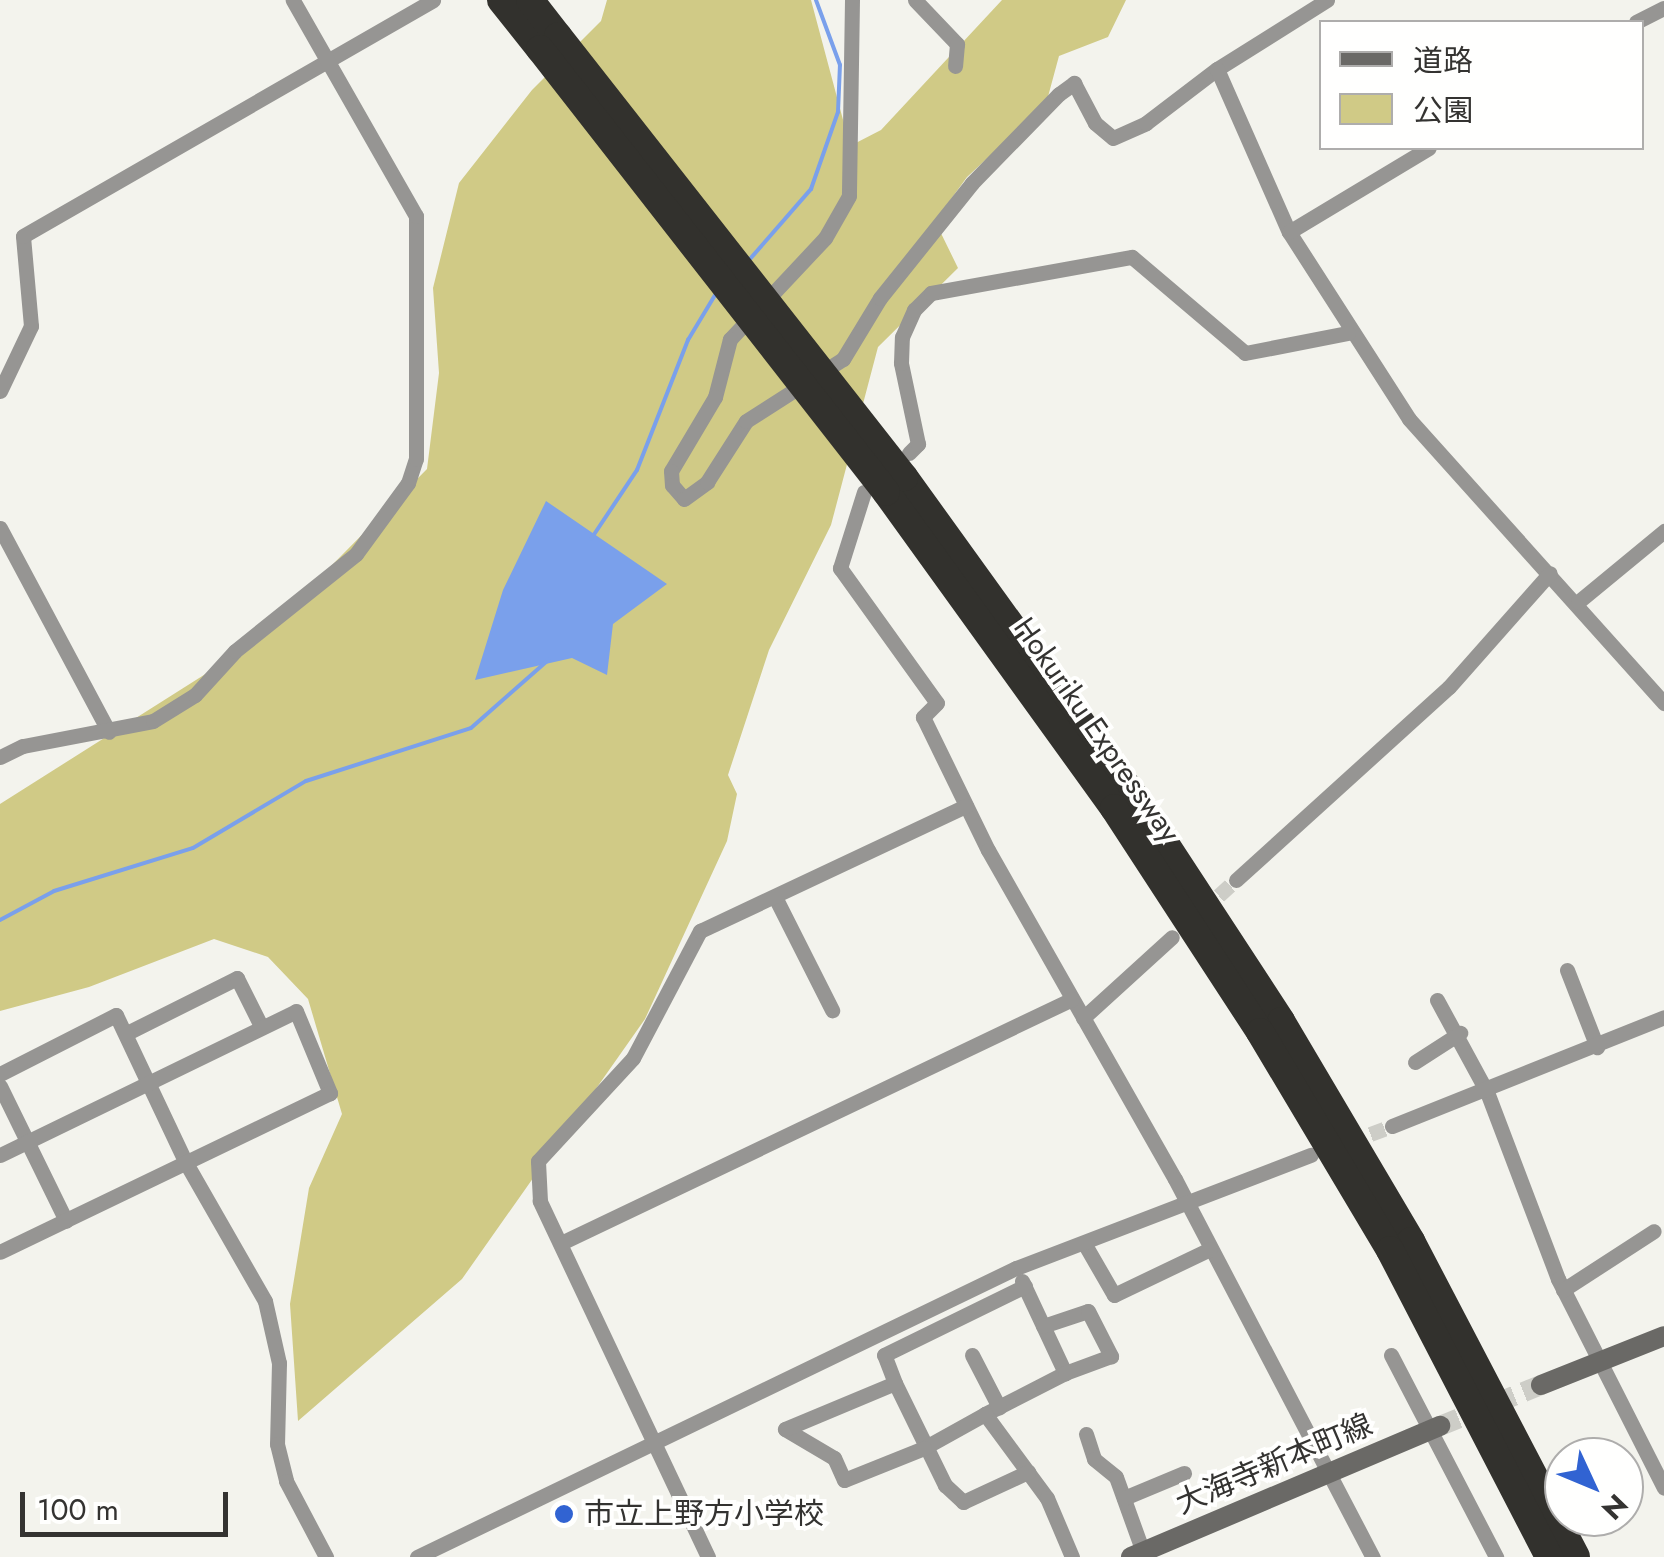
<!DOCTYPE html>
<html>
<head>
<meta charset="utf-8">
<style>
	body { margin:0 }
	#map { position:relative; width:1664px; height:1557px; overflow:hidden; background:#f3f3ed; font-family:Jost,"Noto Sans JP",sans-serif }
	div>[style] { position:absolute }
	.green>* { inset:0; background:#d0ca86 }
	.water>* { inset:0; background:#7aa0eb }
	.stream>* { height:4px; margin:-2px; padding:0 2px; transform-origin:2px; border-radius:2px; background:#7aa0eb }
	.street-tunnel>* { height:15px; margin-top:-7.5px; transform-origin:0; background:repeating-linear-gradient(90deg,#cdcdc7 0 15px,transparent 0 23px) }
	.secondary-tunnel>* { height:20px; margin-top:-10px; transform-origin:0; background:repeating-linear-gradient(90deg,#cdcdc7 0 20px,transparent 0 30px) }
	.street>* { height:15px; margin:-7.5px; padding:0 7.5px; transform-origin:7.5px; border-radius:7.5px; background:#969593 }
	.secondary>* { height:20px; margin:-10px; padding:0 10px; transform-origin:10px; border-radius:10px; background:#6a6966 }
	.highway>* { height:28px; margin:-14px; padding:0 14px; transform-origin:14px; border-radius:14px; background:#32312d }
	.highway-bridge>* { height:28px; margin:-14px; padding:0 14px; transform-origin:14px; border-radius:14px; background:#32312d }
	.dots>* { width:28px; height:28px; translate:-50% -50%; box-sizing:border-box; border:5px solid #fffffe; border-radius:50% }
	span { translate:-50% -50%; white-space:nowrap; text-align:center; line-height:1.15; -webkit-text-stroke:8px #fffffe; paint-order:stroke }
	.street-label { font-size:30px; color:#343331 }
	.poi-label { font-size:30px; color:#343331 }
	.left { translate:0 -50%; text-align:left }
	.legend { position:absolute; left:1319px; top:20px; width:325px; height:130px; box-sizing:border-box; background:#fffffe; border:2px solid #aeadac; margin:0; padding:12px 18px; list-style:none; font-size:30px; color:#343331 }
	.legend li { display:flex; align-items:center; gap:20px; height:50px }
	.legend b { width:50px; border:2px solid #aeadac }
	.north { position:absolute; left:1544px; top:1437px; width:100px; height:100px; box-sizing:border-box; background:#fffffe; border:2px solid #aeadac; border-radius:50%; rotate:134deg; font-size:28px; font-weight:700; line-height:40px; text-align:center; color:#343331 }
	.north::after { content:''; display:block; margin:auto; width:35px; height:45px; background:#3163d2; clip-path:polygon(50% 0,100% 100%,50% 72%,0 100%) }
	.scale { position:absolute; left:20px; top:1492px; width:208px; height:45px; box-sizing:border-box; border:5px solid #343331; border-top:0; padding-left:12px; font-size:30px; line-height:35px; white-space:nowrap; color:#343331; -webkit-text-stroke:8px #fffffe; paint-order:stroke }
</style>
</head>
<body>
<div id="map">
	<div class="green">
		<i style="clip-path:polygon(607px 0,811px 0,850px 146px,881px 130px,1002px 0,1126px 0,1108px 37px,1059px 56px,1046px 104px,967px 177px,935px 221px,958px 268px,878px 347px,831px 525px,769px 650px,728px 775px,737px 794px,727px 841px,645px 1019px,462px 1279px,298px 1421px,290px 1304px,309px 1188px,342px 1114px,308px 999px,268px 957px,214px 939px,89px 987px,0 1011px,0 804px,256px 642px,427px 469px,439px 373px,433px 288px,459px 183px,532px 90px,601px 21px)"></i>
	</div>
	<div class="water">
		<i style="clip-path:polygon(546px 501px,667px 584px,613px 624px,607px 675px,572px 658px,475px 680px,503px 590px)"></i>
	</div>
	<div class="stream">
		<i style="left:750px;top:259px;width:93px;rotate:-48.9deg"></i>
		<i style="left:811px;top:189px;width:82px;rotate:-70.7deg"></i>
		<i style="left:838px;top:112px;width:47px;rotate:-87.6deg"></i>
		<i style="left:840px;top:65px;width:69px;rotate:-110.3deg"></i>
		<i style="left:591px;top:539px;width:83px;rotate:-56.3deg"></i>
		<i style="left:637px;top:470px;width:140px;rotate:-68.6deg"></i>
		<i style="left:688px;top:340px;width:52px;rotate:-59deg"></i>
		<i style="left:0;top:920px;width:61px;rotate:-28.2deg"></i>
		<i style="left:54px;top:891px;width:145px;rotate:-17.2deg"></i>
		<i style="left:193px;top:848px;width:131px;rotate:-30.7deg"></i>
		<i style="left:306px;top:781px;width:173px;rotate:-17.8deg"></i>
		<i style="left:471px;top:728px;width:103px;rotate:-41.4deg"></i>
	</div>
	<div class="street-tunnel">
		<i style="left:1202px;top:911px;width:46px;rotate:-42.4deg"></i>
		<i style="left:1349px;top:1142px;width:46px;rotate:-20.4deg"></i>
	</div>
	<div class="secondary-tunnel">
		<i style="left:1440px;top:1426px;width:109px;rotate:-22.1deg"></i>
	</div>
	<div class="street">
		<i style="left:852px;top:0;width:196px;rotate:90.9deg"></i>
		<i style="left:849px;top:196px;width:48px;rotate:119.7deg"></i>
		<i style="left:825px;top:238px;width:139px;rotate:133.2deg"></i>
		<i style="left:730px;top:339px;width:60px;rotate:104.5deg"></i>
		<i style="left:715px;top:397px;width:86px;rotate:120.7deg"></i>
		<i style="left:671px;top:471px;width:14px;rotate:86deg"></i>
		<i style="left:672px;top:485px;width:18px;rotate:49deg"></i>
		<i style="left:684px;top:499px;width:29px;rotate:-36deg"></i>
		<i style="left:707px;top:482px;width:72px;rotate:-57.4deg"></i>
		<i style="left:746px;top:421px;width:115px;rotate:-32.6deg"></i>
		<i style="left:843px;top:359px;width:71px;rotate:-58.8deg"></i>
		<i style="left:880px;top:298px;width:147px;rotate:-51.3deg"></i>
		<i style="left:972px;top:183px;width:124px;rotate:-45.7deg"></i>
		<i style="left:1059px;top:94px;width:19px;rotate:-36deg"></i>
		<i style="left:1074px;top:83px;width:45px;rotate:62.3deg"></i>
		<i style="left:1095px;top:123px;width:23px;rotate:40deg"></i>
		<i style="left:1113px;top:138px;width:36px;rotate:-24deg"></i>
		<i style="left:1146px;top:123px;width:89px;rotate:-37.3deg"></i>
		<i style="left:915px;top:0;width:61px;rotate:46.3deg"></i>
		<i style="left:957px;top:44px;width:22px;rotate:95deg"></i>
		<i style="left:1327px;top:0;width:130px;rotate:147.9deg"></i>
		<i style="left:1217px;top:69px;width:178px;rotate:66.2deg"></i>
		<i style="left:1289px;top:232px;width:222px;rotate:57.3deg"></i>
		<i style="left:1409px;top:419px;width:382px;rotate:48.1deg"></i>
		<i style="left:1636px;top:22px;width:31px;rotate:-27deg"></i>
		<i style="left:1289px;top:232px;width:163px;rotate:-31deg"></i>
		<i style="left:0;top:391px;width:72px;rotate:-64.5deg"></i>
		<i style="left:31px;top:326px;width:90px;rotate:-95.1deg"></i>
		<i style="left:23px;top:236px;width:473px;rotate:-29.9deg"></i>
		<i style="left:909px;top:453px;width:13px;rotate:-45deg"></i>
		<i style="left:918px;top:444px;width:83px;rotate:-101.9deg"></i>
		<i style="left:901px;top:363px;width:26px;rotate:-88deg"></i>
		<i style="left:902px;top:337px;width:30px;rotate:-66deg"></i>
		<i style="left:914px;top:310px;width:24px;rotate:-45deg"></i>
		<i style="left:931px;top:293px;width:204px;rotate:-10.2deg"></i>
		<i style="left:1132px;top:257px;width:148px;rotate:40.3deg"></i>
		<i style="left:1245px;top:353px;width:105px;rotate:-11deg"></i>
		<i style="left:864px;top:492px;width:80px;rotate:107.5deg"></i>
		<i style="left:840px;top:568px;width:166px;rotate:54.3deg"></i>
		<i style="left:937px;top:703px;width:20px;rotate:135deg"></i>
		<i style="left:923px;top:717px;width:148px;rotate:64deg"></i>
		<i style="left:988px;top:850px;width:378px;rotate:60.4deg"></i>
		<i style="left:1175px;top:1179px;width:427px;rotate:62.4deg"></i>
		<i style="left:0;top:528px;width:231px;rotate:61.9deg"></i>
		<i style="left:1578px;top:602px;width:112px;rotate:-39.5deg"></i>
		<i style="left:0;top:757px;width:25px;rotate:-26deg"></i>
		<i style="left:23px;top:746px;width:132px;rotate:-10.9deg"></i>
		<i style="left:153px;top:721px;width:49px;rotate:-31.8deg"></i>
		<i style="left:195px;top:695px;width:59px;rotate:-47.7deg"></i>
		<i style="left:235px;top:651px;width:155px;rotate:-38.7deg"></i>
		<i style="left:356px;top:554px;width:88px;rotate:-53.8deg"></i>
		<i style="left:408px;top:483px;width:25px;rotate:-72deg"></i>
		<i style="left:416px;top:459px;width:243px;rotate:-90deg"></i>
		<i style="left:416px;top:216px;width:249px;rotate:-119.7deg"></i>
		<i style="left:1236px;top:880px;width:287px;rotate:-42.2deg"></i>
		<i style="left:1449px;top:687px;width:152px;rotate:-48.5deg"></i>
		<i style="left:775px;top:897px;width:127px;rotate:63.2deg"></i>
		<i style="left:1567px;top:970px;width:83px;rotate:68.7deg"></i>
		<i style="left:1437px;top:1000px;width:105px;rotate:61.5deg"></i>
		<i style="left:1487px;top:1092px;width:200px;rotate:69.2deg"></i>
		<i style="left:1558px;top:1279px;width:234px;rotate:63.1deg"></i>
		<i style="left:1083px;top:1018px;width:120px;rotate:-42.3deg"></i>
		<i style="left:127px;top:1033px;width:123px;rotate:-26.6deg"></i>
		<i style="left:237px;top:978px;width:54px;rotate:63.4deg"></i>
		<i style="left:1415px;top:1062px;width:54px;rotate:-32.8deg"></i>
		<i style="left:0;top:1074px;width:130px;rotate:-27deg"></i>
		<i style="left:116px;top:1015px;width:164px;rotate:64.7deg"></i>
		<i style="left:186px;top:1163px;width:159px;rotate:60.2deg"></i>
		<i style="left:265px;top:1301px;width:64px;rotate:77.3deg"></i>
		<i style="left:279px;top:1363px;width:81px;rotate:91.4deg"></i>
		<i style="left:277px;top:1444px;width:38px;rotate:76deg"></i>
		<i style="left:286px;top:1481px;width:86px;rotate:62.2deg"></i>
		<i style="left:0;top:1086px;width:150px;rotate:63.9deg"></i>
		<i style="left:1392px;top:1126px;width:293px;rotate:-21.8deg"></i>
		<i style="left:0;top:1155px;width:329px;rotate:-25.9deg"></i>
		<i style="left:296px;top:1011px;width:89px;rotate:67.5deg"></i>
		<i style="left:330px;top:1093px;width:366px;rotate:154.3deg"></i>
		<i style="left:561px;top:1243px;width:566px;rotate:-25.52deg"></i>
		<i style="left:1084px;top:1243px;width:60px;rotate:60deg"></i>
		<i style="left:1114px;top:1295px;width:106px;rotate:-25.6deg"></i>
		<i style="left:1022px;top:1281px;width:102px;rotate:64.9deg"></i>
		<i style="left:1065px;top:1373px;width:90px;rotate:152.9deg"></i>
		<i style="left:985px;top:1414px;width:104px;rotate:53.6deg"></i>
		<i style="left:1047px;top:1498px;width:64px;rotate:67deg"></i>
		<i style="left:1563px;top:1290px;width:108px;rotate:-33deg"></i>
		<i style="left:1043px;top:1326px;width:47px;rotate:-18.4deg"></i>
		<i style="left:1088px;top:1311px;width:51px;rotate:62.9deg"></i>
		<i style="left:1111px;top:1356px;width:49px;rotate:159.7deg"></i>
		<i style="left:972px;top:1355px;width:59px;rotate:62.6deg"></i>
		<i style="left:1391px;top:1355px;width:228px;rotate:62.5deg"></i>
		<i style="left:895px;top:1383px;width:114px;rotate:63.9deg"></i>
		<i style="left:945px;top:1485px;width:25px;rotate:43deg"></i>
		<i style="left:963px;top:1502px;width:72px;rotate:-24.8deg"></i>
		<i style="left:985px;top:1414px;width:70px;rotate:150.9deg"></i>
		<i style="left:924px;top:1448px;width:86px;rotate:158.2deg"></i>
		<i style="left:844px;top:1480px;width:24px;rotate:-114deg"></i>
		<i style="left:834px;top:1458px;width:57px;rotate:-149.4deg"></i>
		<i style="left:785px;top:1429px;width:119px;rotate:-22.7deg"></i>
		<i style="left:895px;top:1383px;width:30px;rotate:-111deg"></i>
		<i style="left:884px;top:1355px;width:157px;rotate:-26.1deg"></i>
		<i style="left:1086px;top:1434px;width:26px;rotate:72deg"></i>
		<i style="left:1094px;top:1459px;width:28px;rotate:39deg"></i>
		<i style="left:1116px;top:1477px;width:80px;rotate:70.2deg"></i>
		<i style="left:1124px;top:1498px;width:65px;rotate:-22.6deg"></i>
		<i style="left:417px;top:1557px;width:665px;rotate:-25.76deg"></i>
		<i style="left:1016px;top:1268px;width:316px;rotate:-21deg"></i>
		<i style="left:708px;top:1557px;width:394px;rotate:-115.3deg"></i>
		<i style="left:540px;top:1201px;width:40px;rotate:-92.9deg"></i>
		<i style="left:538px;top:1161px;width:140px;rotate:-47.3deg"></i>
		<i style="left:633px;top:1058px;width:144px;rotate:-62.2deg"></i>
		<i style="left:700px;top:931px;width:294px;rotate:-25.2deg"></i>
	</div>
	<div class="secondary">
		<i style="left:1541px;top:1385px;width:132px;rotate:-21.7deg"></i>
		<i style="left:1131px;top:1557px;width:336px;rotate:-23deg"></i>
	</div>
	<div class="highway">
		<i style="left:501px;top:0;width:63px;rotate:51.5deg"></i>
		<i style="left:530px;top:0;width:46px;rotate:52.1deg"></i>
		<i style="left:904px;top:477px;width:390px;rotate:54.2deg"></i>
		<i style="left:1132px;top:793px;width:272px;rotate:56.8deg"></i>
		<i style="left:1281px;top:1021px;width:256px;rotate:59.4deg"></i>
		<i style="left:1411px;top:1241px;width:356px;rotate:62.4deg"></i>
		<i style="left:886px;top:492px;width:390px;rotate:54.2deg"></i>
		<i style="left:1114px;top:808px;width:267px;rotate:56.9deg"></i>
		<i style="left:1260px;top:1032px;width:254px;rotate:59.2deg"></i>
		<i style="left:1390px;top:1250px;width:346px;rotate:62.6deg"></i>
	</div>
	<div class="highway-bridge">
		<i style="left:558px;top:36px;width:561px;rotate:51.88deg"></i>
		<i style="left:540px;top:49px;width:562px;rotate:52.01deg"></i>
	</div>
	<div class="dots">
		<i style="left:564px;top:1514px;background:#3163d2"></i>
	</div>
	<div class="street-label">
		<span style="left:1097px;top:730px;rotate:55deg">Hokuriku Expressway</span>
		<span style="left:1274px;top:1464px;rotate:-23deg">大海寺新本町線</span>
	</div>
	<div class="poi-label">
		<span class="left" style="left:584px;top:1514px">市立上野方小学校</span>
	</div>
	<ul class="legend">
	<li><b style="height:12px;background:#6a6966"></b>道路</li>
	<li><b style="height:28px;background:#d0ca86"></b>公園</li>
	</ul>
	<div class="north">N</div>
	<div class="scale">100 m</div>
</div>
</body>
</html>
